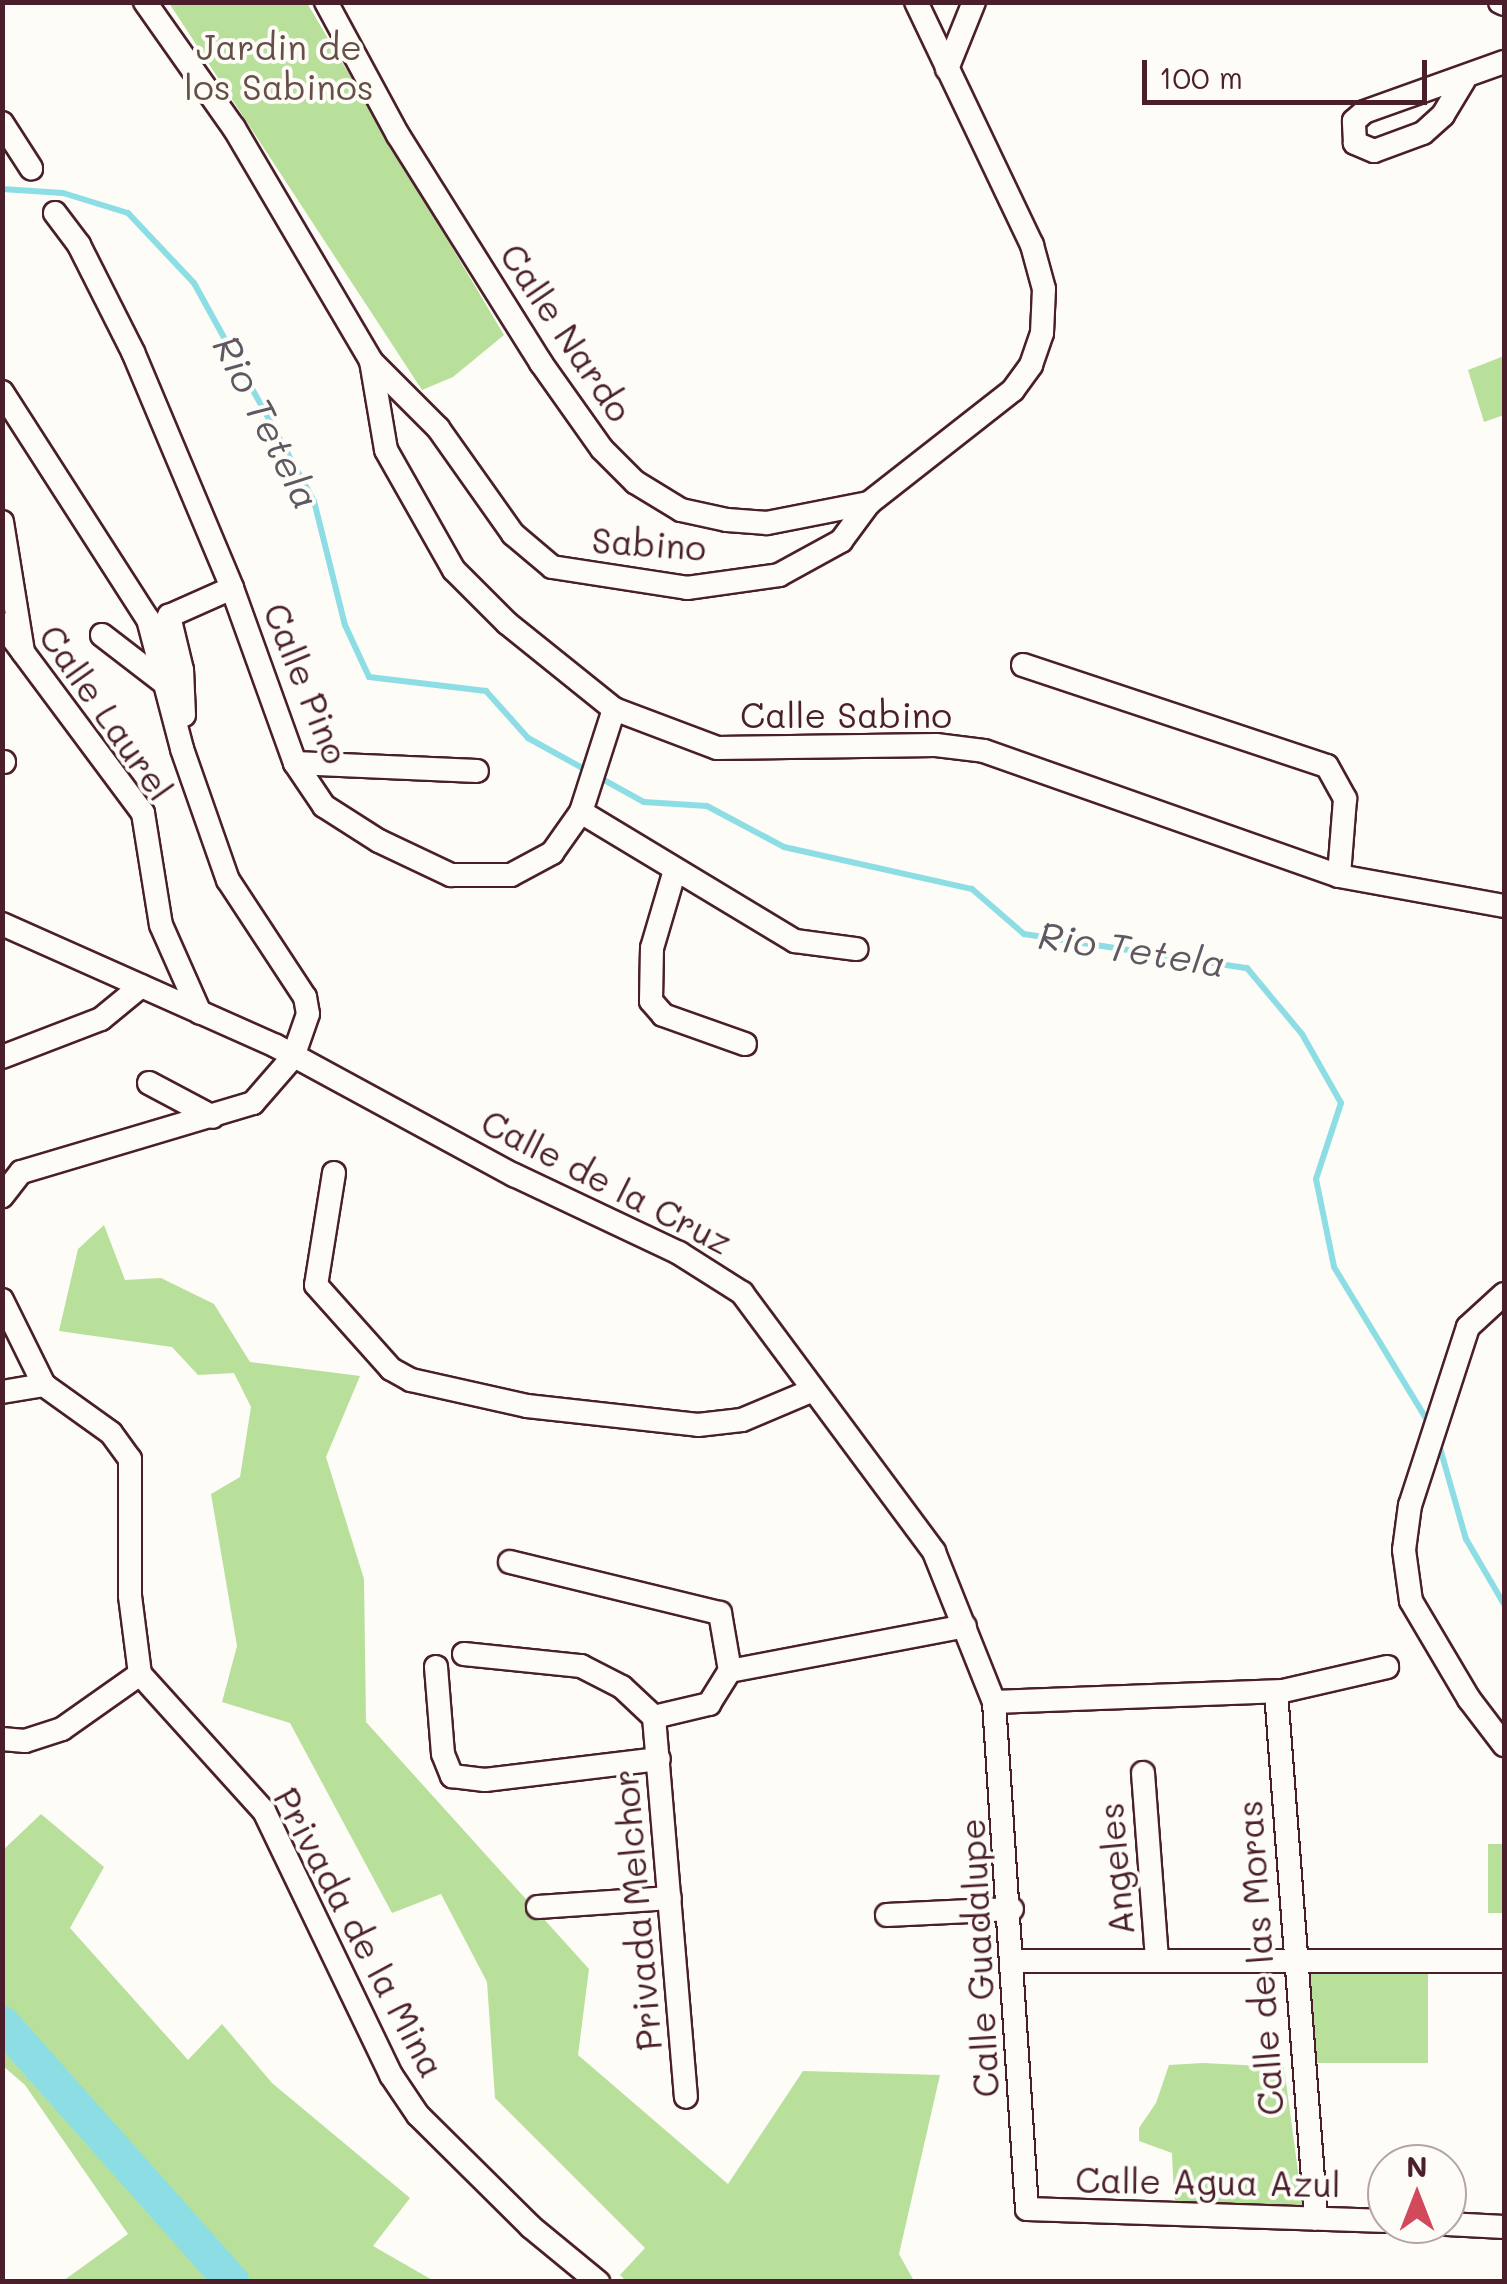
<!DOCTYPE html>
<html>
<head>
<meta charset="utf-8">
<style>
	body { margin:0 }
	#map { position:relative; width:1507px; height:2284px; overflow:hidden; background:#fdfcf7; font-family:Mali,sans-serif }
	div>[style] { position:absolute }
	.green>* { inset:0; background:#b8e09b; transform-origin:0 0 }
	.stream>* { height:6px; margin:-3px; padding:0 3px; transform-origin:3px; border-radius:3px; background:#8ddee4 }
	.river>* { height:35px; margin:-17.5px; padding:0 17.5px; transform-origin:17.5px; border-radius:17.5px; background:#8ddee4 }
	.roads { filter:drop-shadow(2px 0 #4a1f2b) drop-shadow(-2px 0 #4a1f2b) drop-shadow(0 2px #4a1f2b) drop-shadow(0 -2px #4a1f2b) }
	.minor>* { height:22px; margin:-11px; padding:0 11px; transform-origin:11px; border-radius:11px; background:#fdfcf7 }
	span { translate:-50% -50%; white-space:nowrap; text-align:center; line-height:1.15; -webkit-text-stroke:8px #fdfcf7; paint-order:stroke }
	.park-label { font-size:35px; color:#664f47 }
	.street-label { font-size:35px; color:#4a1f2b }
	.water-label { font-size:38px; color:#5e5862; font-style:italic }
	.frame { position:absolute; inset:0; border:5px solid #4a1f2b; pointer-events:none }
	.north { position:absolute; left:1367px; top:2144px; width:100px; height:100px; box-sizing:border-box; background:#fdfcf7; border:2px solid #b5a4a5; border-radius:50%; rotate:0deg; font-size:28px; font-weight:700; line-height:40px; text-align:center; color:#4a1f2b }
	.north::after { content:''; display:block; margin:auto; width:35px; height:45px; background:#d1495b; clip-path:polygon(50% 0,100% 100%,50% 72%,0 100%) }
	.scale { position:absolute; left:1142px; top:60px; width:285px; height:45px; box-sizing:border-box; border:5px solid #4a1f2b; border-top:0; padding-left:12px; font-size:30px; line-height:35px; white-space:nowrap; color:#4a1f2b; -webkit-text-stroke:8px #fdfcf7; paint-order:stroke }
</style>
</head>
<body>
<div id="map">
	<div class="green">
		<i style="clip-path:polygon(169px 3px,307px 3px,504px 335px,453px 377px,422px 390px)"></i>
		<i style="clip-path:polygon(1504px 356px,1504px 415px,1484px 422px,1468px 370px)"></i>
		<i style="clip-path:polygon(104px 1225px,125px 1280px,161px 1278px,214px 1304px,250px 1362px,360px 1376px,326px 1457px,364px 1579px,366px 1722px,589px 1969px,578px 2055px,728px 2184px,803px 2071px,940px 2075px,899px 2254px,914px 2281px,627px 2282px,620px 2275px,645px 2248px,495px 2098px,487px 1982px,441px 1894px,392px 1913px,290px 1723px,222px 1702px,237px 1646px,211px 1494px,240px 1477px,251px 1407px,234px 1373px,198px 1375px,172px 1347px,59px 1331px,78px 1249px)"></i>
		<i style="clip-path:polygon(41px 1814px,104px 1867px,70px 1928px,188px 2060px,222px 2024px,272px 2083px,410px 2198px,373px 2246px,434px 2281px,63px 2281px,128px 2234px,25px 2085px,3px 2066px,3px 1850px)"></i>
		<i style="left:1503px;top:1844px;width:69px;height:15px;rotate:90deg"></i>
		<i style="left:1299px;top:1967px;width:129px;height:96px"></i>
		<i style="clip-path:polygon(1203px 2063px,1284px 2067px,1304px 2216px,1186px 2214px,1174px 2198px,1172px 2153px,1139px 2141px,1139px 2128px,1156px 2103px,1169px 2065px)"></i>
	</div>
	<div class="stream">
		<i style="left:2px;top:189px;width:61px;rotate:3.8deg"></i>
		<i style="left:63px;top:193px;width:68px;rotate:17.1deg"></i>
		<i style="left:128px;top:213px;width:96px;rotate:46.7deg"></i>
		<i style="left:194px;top:283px;width:249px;rotate:61.2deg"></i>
		<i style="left:314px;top:501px;width:128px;rotate:76deg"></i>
		<i style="left:345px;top:625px;width:57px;rotate:65.2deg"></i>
		<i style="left:369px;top:677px;width:118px;rotate:6.8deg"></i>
		<i style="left:486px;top:691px;width:63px;rotate:48.2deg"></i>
		<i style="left:528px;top:738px;width:132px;rotate:28.9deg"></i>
		<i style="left:644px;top:802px;width:63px;rotate:3.6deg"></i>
		<i style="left:707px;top:806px;width:87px;rotate:28deg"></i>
		<i style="left:784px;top:847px;width:193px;rotate:12.6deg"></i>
		<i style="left:972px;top:889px;width:69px;rotate:40.9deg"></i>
		<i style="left:1024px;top:934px;width:226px;rotate:8.7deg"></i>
		<i style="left:1247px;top:968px;width:86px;rotate:50.2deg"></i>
		<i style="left:1302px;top:1034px;width:79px;rotate:60.5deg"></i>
		<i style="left:1341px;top:1103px;width:80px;rotate:108.2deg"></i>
		<i style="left:1316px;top:1179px;width:90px;rotate:78.4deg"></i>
		<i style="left:1334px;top:1267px;width:185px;rotate:58.7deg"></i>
		<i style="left:1438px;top:1441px;width:102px;rotate:74.1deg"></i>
		<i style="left:1466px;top:1539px;width:75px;rotate:59.7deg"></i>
	</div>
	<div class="river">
		<i style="left:2px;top:2023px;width:346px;rotate:48.4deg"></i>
	</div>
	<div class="roads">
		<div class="minor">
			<i style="left:145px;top:2px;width:154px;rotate:54.8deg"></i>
			<i style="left:234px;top:128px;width:270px;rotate:59.5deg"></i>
			<i style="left:371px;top:361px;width:90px;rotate:80.4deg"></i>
			<i style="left:386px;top:450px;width:138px;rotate:60.5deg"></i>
			<i style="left:454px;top:570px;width:75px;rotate:45deg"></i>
			<i style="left:507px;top:623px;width:137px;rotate:38.8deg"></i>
			<i style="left:614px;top:709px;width:110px;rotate:20.7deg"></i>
			<i style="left:717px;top:748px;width:219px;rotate:-0.8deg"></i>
			<i style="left:936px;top:745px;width:48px;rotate:7.1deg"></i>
			<i style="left:984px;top:751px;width:376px;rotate:19.4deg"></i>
			<i style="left:1339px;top:876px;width:168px;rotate:10.3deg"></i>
			<i style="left:326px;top:2px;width:151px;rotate:61.6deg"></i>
			<i style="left:398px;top:135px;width:269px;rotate:57.9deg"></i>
			<i style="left:541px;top:363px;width:105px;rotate:54.7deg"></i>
			<i style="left:602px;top:449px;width:47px;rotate:45deg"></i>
			<i style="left:635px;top:482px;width:54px;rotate:31.3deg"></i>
			<i style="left:681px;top:510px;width:47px;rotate:12.3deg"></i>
			<i style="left:727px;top:520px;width:40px;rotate:4.3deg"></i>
			<i style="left:767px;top:523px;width:104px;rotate:-11.1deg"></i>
			<i style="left:1500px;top:2px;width:4px;rotate:27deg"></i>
			<i style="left:947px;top:69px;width:72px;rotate:-68.1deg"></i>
			<i style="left:1464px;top:80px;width:41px;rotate:121deg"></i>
			<i style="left:1443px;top:115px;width:27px;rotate:138deg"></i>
			<i style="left:1423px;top:133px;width:52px;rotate:159.8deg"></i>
			<i style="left:1374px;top:151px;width:21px;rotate:-157deg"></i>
			<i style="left:1355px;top:143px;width:22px;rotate:-93deg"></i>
			<i style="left:1354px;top:121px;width:13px;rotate:-42deg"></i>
			<i style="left:1364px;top:112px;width:149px;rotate:-19.7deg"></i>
			<i style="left:2px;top:123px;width:54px;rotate:57.2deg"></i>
			<i style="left:55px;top:213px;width:40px;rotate:53deg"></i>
			<i style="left:79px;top:245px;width:120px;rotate:63.2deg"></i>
			<i style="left:133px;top:352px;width:256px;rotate:67.2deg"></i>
			<i style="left:232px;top:588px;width:186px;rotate:70.2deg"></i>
			<i style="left:295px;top:763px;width:52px;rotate:56deg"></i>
			<i style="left:324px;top:806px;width:65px;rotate:32.5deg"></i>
			<i style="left:379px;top:841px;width:80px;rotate:25.3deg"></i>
			<i style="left:451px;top:875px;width:60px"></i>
			<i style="left:511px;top:875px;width:47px;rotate:-28.2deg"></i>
			<i style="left:552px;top:853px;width:50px;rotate:-54.7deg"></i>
			<i style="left:581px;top:812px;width:108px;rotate:-72.2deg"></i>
			<i style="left:371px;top:361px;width:95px;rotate:45deg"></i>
			<i style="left:438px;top:428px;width:130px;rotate:54.7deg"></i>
			<i style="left:513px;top:534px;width:51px;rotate:40.2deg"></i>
			<i style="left:552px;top:567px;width:137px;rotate:8.8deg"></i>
			<i style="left:687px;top:588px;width:93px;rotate:-8deg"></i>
			<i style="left:779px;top:575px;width:71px;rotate:-28.7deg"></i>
			<i style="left:841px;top:541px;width:47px;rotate:-53.6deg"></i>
			<i style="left:869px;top:503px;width:183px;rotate:-38.1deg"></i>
			<i style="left:1013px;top:390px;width:31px;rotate:-54deg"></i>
			<i style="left:1031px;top:365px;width:34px;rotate:-71deg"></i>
			<i style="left:1042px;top:333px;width:44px;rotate:-87.4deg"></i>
			<i style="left:1044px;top:289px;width:46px;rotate:-105.3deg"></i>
			<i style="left:1032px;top:245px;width:269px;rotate:-115.5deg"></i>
			<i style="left:2px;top:392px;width:270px;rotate:57.3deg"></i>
			<i style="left:148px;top:619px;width:134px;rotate:75.3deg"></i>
			<i style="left:182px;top:749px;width:139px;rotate:70.7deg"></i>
			<i style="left:228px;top:880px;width:140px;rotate:56.7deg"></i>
			<i style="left:305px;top:997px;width:17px;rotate:80deg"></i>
			<i style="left:308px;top:1014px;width:46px;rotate:109.2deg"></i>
			<i style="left:293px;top:1057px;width:61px;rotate:131deg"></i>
			<i style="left:253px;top:1103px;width:242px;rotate:163.4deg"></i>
			<i style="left:21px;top:1172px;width:31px;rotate:128deg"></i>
			<i style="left:2px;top:522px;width:132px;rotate:80.8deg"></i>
			<i style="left:2px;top:624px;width:236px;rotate:53.3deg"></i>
			<i style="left:143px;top:813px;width:113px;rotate:80.9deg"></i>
			<i style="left:161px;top:925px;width:96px;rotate:66.1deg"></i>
			<i style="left:102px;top:635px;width:82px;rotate:37.6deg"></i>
			<i style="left:1023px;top:665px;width:320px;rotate:18.4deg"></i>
			<i style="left:1327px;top:766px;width:38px;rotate:61deg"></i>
			<i style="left:1345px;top:799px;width:77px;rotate:94.5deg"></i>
			<i style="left:184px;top:715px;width:45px;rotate:-92.5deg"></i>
			<i style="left:182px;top:670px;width:56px;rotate:-103.5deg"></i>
			<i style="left:169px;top:616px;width:69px;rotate:-24deg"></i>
			<i style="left:2px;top:762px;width:2px"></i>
			<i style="left:295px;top:763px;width:182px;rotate:2.5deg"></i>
			<i style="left:581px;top:812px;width:250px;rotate:31.1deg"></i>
			<i style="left:795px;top:941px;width:62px;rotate:7.5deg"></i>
			<i style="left:675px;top:870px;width:81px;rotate:106.4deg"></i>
			<i style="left:652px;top:948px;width:53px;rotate:91.1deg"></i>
			<i style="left:651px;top:1001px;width:18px;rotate:49deg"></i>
			<i style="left:663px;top:1015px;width:87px;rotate:19.5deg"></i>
			<i style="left:2px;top:924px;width:300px;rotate:24deg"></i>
			<i style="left:276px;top:1046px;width:271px;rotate:28.5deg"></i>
			<i style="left:514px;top:1175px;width:183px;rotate:25.3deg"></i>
			<i style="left:679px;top:1253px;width:75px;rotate:32.4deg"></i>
			<i style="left:742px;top:1293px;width:322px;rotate:53.4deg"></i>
			<i style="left:934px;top:1552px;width:162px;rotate:68.2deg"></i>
			<i style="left:994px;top:1702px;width:508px;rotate:86.28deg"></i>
			<i style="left:1027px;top:2209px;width:360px;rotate:1.9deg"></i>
			<i style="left:2px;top:1057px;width:106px;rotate:-21deg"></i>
			<i style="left:101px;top:1019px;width:52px;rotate:-39.5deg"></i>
			<i style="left:149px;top:1083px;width:72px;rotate:28deg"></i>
			<i style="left:334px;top:1173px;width:113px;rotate:99.1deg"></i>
			<i style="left:316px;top:1285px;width:113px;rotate:48.2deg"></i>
			<i style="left:391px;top:1369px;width:23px;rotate:29deg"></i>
			<i style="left:411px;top:1380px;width:119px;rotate:12.6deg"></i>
			<i style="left:527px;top:1406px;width:172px;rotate:6.3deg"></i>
			<i style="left:698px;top:1425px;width:44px;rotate:-6.5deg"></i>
			<i style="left:742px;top:1420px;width:77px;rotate:-22.9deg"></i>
			<i style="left:1504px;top:1294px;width:49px;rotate:137.5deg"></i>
			<i style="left:1468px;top:1327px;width:187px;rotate:108deg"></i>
			<i style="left:1410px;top:1505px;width:45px;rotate:97.6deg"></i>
			<i style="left:1404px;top:1550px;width:51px;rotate:82.2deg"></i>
			<i style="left:1411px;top:1601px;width:114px;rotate:59.4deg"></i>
			<i style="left:1469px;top:1699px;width:58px;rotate:52.7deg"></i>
			<i style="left:2px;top:1300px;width:95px;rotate:63.7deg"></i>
			<i style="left:44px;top:1385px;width:82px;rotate:35.6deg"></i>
			<i style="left:111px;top:1433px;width:32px;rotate:54deg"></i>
			<i style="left:130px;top:1459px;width:137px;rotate:90deg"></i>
			<i style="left:130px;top:1596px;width:79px;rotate:82.7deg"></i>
			<i style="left:140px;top:1674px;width:185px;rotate:47.9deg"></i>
			<i style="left:264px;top:1811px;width:293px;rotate:64.3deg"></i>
			<i style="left:391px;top:2075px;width:48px;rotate:56deg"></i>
			<i style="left:418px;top:2115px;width:159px;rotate:44.7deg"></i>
			<i style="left:531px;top:2227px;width:87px;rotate:39.4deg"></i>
			<i style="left:2px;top:1392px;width:43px;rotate:-9.5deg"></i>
			<i style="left:510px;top:1562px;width:216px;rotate:13.7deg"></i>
			<i style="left:720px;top:1613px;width:59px;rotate:80.2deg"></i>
			<i style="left:464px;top:1654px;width:118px;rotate:5.9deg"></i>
			<i style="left:581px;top:1666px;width:46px;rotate:27.1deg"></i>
			<i style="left:622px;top:1687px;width:44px;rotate:43.2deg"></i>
			<i style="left:436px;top:1667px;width:87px;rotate:85.4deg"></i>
			<i style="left:443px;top:1754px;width:24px;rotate:68deg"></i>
			<i style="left:452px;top:1776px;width:33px;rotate:7deg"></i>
			<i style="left:485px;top:1780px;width:175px;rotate:-6.9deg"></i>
			<i style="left:1276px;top:1692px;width:528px;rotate:85.65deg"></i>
			<i style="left:994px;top:1702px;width:289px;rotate:-2.2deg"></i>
			<i style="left:1283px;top:1691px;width:107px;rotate:-13deg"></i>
			<i style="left:654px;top:1717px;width:381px;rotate:85.2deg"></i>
			<i style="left:654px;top:1717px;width:57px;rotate:-13.3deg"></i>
			<i style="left:709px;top:1704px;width:39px;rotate:-58deg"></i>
			<i style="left:730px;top:1671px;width:239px;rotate:-10.8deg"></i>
			<i style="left:2px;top:1739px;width:23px;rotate:5deg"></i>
			<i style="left:25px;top:1741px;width:39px;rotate:-18deg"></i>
			<i style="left:62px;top:1729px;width:95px;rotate:-35.2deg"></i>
			<i style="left:1143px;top:1773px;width:188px;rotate:85.7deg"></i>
			<i style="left:538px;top:1907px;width:132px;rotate:-3.9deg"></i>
			<i style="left:887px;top:1915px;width:125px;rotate:-2.7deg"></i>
			<i style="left:1016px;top:1961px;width:488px"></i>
			<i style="left:1447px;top:2224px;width:57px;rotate:3deg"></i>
		</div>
	</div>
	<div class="park-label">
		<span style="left:279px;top:66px">Jardin de<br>los Sabinos</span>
	</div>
	<div class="street-label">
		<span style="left:567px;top:332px;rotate:56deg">Calle Nardo</span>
		<span style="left:649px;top:543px;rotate:4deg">Sabino</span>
		<span style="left:307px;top:683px;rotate:68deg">Calle Pino</span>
		<span style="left:107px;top:712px;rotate:55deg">Calle Laurel</span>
		<span style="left:846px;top:714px">Calle Sabino</span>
		<span style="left:607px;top:1181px;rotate:27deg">Calle de la Cruz</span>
		<span style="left:1115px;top:1869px;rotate:-95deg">Angeles</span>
		<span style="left:636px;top:1910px;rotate:-95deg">Privada Melchor</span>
		<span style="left:360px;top:1932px;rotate:62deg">Privada de la Mina</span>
		<span style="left:978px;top:1958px;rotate:-93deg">Calle Guadalupe</span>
		<span style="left:1259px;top:1958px;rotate:-94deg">Calle de las Moras</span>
		<span style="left:1208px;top:2181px;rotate:1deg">Calle Agua Azul</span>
	</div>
	<div class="water-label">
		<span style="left:267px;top:422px;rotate:63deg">Rio Tetela</span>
		<span style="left:1132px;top:949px;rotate:9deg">Rio Tetela</span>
	</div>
	<div class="frame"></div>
	<div class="north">N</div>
	<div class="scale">100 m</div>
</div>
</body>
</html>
